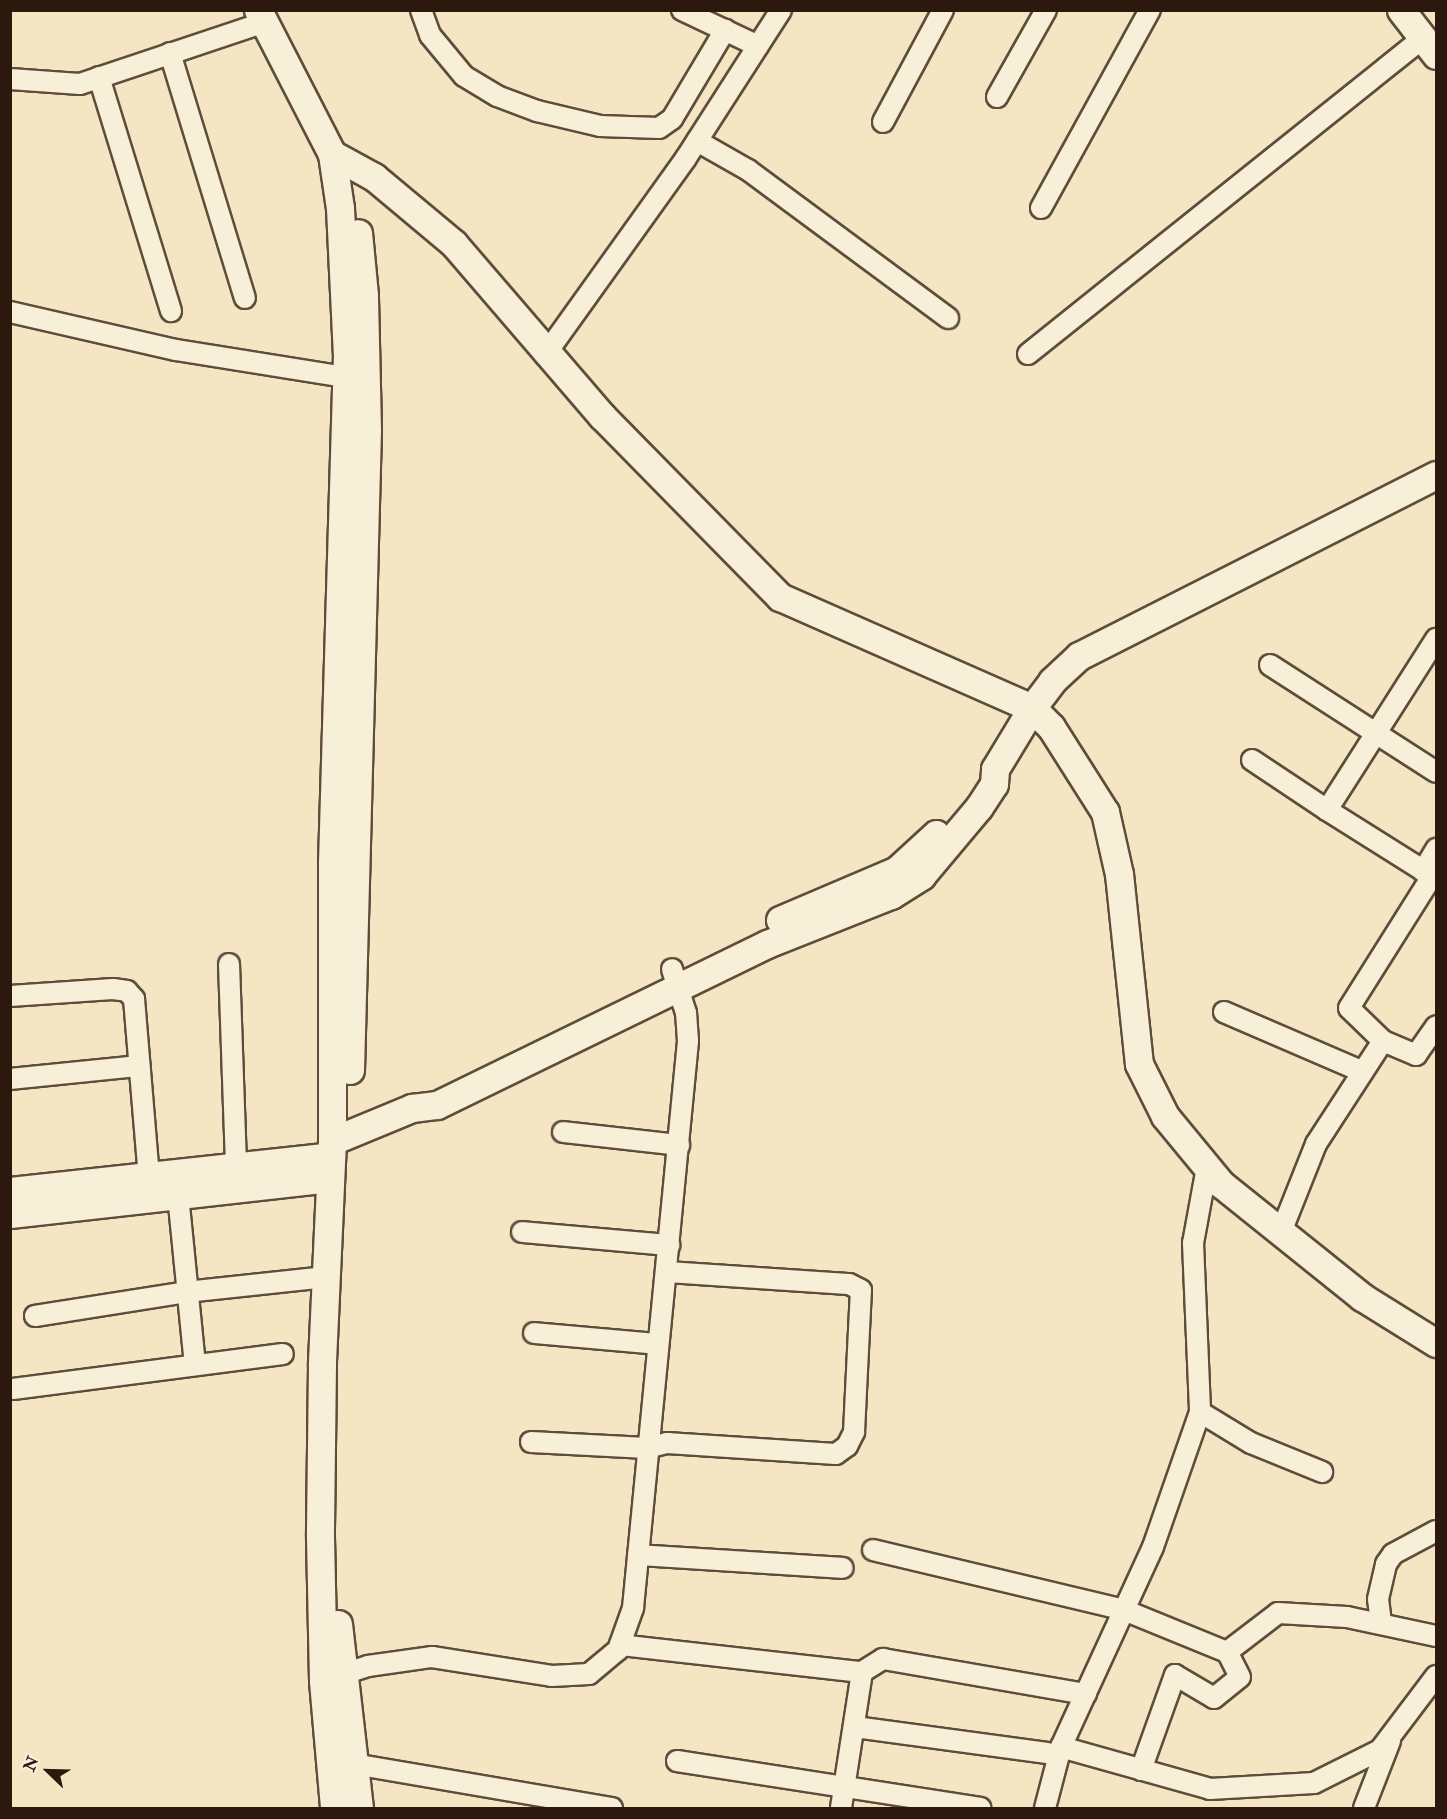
<!DOCTYPE html>
<html>
<head>
<meta charset="utf-8">
<style>
	body { margin:0 }
	#map { position:relative; width:1447px; height:1819px; overflow:hidden; background:#f4e6c3; font-family:"IM FELL Double Pica",serif }
	div>[style] { position:absolute }
	.roads { filter:drop-shadow(2px 0 #5f4c3b) drop-shadow(-2px 0 #5f4c3b) drop-shadow(0 2px #5f4c3b) drop-shadow(0 -2px #5f4c3b) }
	.street>* { height:20px; margin:-10px; padding:0 10px; transform-origin:10px; border-radius:10px; background:#f8efd8 }
	.secondary>* { height:27px; margin:-13.5px; padding:0 13.5px; transform-origin:13.5px; border-radius:13.5px; background:#f8efd8 }
	span { translate:-50% -50%; white-space:nowrap; text-align:center; line-height:1.15; -webkit-text-stroke:5px #f8efd8; paint-order:stroke }
	.frame { position:absolute; inset:0; border:12px solid #2d180e; pointer-events:none }
	.north { position:absolute; left:18px; top:1741px; width:60px; height:60px; -webkit-text-stroke:4px #f8efd8; paint-order:stroke; rotate:293deg; font-size:16px; font-weight:700; line-height:24px; text-align:center; color:#2d180e }
	.north::after { content:''; display:block; margin:auto; width:21px; height:27px; background:#2d180e; clip-path:polygon(50% 0,100% 100%,50% 72%,0 100%) }
</style>
</head>
<body>
<div id="map">
	<div class="roads">
		<div class="street">
			<i style="left:421px;top:10px;width:27px;rotate:70deg"></i>
			<i style="left:430px;top:35px;width:53px;rotate:50.3deg"></i>
			<i style="left:464px;top:76px;width:39px;rotate:31deg"></i>
			<i style="left:497px;top:96px;width:43px;rotate:20.6deg"></i>
			<i style="left:537px;top:111px;width:65px;rotate:13.4deg"></i>
			<i style="left:600px;top:126px;width:59px;rotate:1.9deg"></i>
			<i style="left:659px;top:128px;width:16px;rotate:-35deg"></i>
			<i style="left:672px;top:119px;width:104px;rotate:-59.2deg"></i>
			<i style="left:682px;top:10px;width:84px;rotate:25.3deg"></i>
			<i style="left:170px;top:53px;width:256px;rotate:73deg"></i>
			<i style="left:99px;top:77px;width:245px;rotate:72.9deg"></i>
			<i style="left:10px;top:79px;width:70px;rotate:4.1deg"></i>
			<i style="left:80px;top:84px;width:195px;rotate:-18.5deg"></i>
			<i style="left:997px;top:97px;width:100px;rotate:-60.6deg"></i>
			<i style="left:883px;top:122px;width:127px;rotate:-61.8deg"></i>
			<i style="left:697px;top:141px;width:59px;rotate:29.6deg"></i>
			<i style="left:748px;top:170px;width:249px;rotate:36.5deg"></i>
			<i style="left:1041px;top:208px;width:226px;rotate:-61.2deg"></i>
			<i style="left:10px;top:312px;width:170px;rotate:12.9deg"></i>
			<i style="left:176px;top:350px;width:184px;rotate:9.1deg"></i>
			<i style="left:1028px;top:354px;width:506px;rotate:-38.66deg"></i>
			<i style="left:545px;top:355px;width:242px;rotate:-54.4deg"></i>
			<i style="left:686px;top:158px;width:176px;rotate:-57.3deg"></i>
			<i style="left:1270px;top:665px;width:197px;rotate:32.8deg"></i>
			<i style="left:1252px;top:760px;width:90px;rotate:33.7deg"></i>
			<i style="left:1423px;top:871px;width:26px;rotate:-59deg"></i>
			<i style="left:229px;top:964px;width:201px;rotate:88deg"></i>
			<i style="left:10px;top:996px;width:103px;rotate:-3.9deg"></i>
			<i style="left:113px;top:989px;width:14px;rotate:8deg"></i>
			<i style="left:127px;top:991px;width:11px;rotate:49deg"></i>
			<i style="left:134px;top:999px;width:190px;rotate:85.2deg"></i>
			<i style="left:1224px;top:1012px;width:151px;rotate:23.3deg"></i>
			<i style="left:1383px;top:1041px;width:36px;rotate:23deg"></i>
			<i style="left:1416px;top:1055px;width:35px;rotate:-55deg"></i>
			<i style="left:10px;top:1079px;width:130px;rotate:-5.8deg"></i>
			<i style="left:563px;top:1132px;width:117px;rotate:6.4deg"></i>
			<i style="left:1207px;top:1167px;width:77px;rotate:100.4deg"></i>
			<i style="left:1193px;top:1243px;width:169px;rotate:87.6deg"></i>
			<i style="left:1200px;top:1412px;width:143px;rotate:109.2deg"></i>
			<i style="left:1153px;top:1547px;width:220px;rotate:114.7deg"></i>
			<i style="left:1061px;top:1747px;width:155px;rotate:15.7deg"></i>
			<i style="left:1210px;top:1789px;width:104px;rotate:-3.3deg"></i>
			<i style="left:1314px;top:1783px;width:74px;rotate:-26.6deg"></i>
			<i style="left:1380px;top:1750px;width:93px;rotate:-52.9deg"></i>
			<i style="left:178px;top:1195px;width:171px;rotate:84.3deg"></i>
			<i style="left:522px;top:1232px;width:148px;rotate:5.1deg"></i>
			<i style="left:1281px;top:1232px;width:95px;rotate:-68.3deg"></i>
			<i style="left:1316px;top:1144px;width:123px;rotate:-57deg"></i>
			<i style="left:1383px;top:1041px;width:47px;rotate:-135.9deg"></i>
			<i style="left:1349px;top:1008px;width:156px;rotate:-57.8deg"></i>
			<i style="left:1432px;top:876px;width:124px;rotate:-147.8deg"></i>
			<i style="left:1327px;top:810px;width:203px;rotate:-57.5deg"></i>
			<i style="left:35px;top:1316px;width:153px;rotate:-9deg"></i>
			<i style="left:186px;top:1292px;width:141px;rotate:-6.1deg"></i>
			<i style="left:534px;top:1333px;width:124px;rotate:5.1deg"></i>
			<i style="left:13px;top:1389px;width:272px;rotate:-7.4deg"></i>
			<i style="left:1200px;top:1412px;width:60px;rotate:31.3deg"></i>
			<i style="left:1251px;top:1443px;width:77px;rotate:22.2deg"></i>
			<i style="left:531px;top:1442px;width:116px;rotate:3deg"></i>
			<i style="left:647px;top:1448px;width:21px;rotate:-14deg"></i>
			<i style="left:667px;top:1443px;width:169px;rotate:3.7deg"></i>
			<i style="left:836px;top:1454px;width:14px;rotate:-36deg"></i>
			<i style="left:847px;top:1446px;width:16px;rotate:-63deg"></i>
			<i style="left:854px;top:1432px;width:142px;rotate:-87.2deg"></i>
			<i style="left:861px;top:1290px;width:13px;rotate:-153deg"></i>
			<i style="left:849px;top:1284px;width:183px;rotate:-176.2deg"></i>
			<i style="left:873px;top:1550px;width:258px;rotate:13.4deg"></i>
			<i style="left:1124px;top:1610px;width:111px;rotate:22.2deg"></i>
			<i style="left:638px;top:1555px;width:205px;rotate:3.6deg"></i>
			<i style="left:1381px;top:1623px;width:24px;rotate:-97deg"></i>
			<i style="left:1378px;top:1599px;width:36px;rotate:-77deg"></i>
			<i style="left:1386px;top:1564px;width:12px;rotate:-55deg"></i>
			<i style="left:1393px;top:1554px;width:49px;rotate:-28.1deg"></i>
			<i style="left:620px;top:1645px;width:244px;rotate:6.4deg"></i>
			<i style="left:862px;top:1672px;width:138px;rotate:98.8deg"></i>
			<i style="left:862px;top:1672px;width:25px;rotate:-32deg"></i>
			<i style="left:883px;top:1659px;width:206px;rotate:9.8deg"></i>
			<i style="left:331px;top:1678px;width:39px;rotate:-18deg"></i>
			<i style="left:368px;top:1666px;width:65px;rotate:-8deg"></i>
			<i style="left:432px;top:1657px;width:121px;rotate:9deg"></i>
			<i style="left:552px;top:1676px;width:37px;rotate:-3deg"></i>
			<i style="left:589px;top:1674px;width:38px;rotate:-40deg"></i>
			<i style="left:618px;top:1650px;width:45px;rotate:-70.3deg"></i>
			<i style="left:633px;top:1608px;width:570px;rotate:-84.46deg"></i>
			<i style="left:688px;top:1041px;width:28px;rotate:-94deg"></i>
			<i style="left:686px;top:1013px;width:46px;rotate:-107.7deg"></i>
			<i style="left:855px;top:1727px;width:194px;rotate:7.7deg"></i>
			<i style="left:677px;top:1761px;width:307px;rotate:8.8deg"></i>
			<i style="left:342px;top:1762px;width:274px;rotate:9.7deg"></i>
			<i style="left:1141px;top:1770px;width:101px;rotate:-70.3deg"></i>
			<i style="left:1175px;top:1675px;width:45px;rotate:30.5deg"></i>
			<i style="left:1214px;top:1698px;width:33px;rotate:-39deg"></i>
			<i style="left:1240px;top:1677px;width:28px;rotate:-117deg"></i>
			<i style="left:1227px;top:1652px;width:64px;rotate:-37.4deg"></i>
			<i style="left:1278px;top:1613px;width:69px;rotate:3.3deg"></i>
			<i style="left:1347px;top:1617px;width:91px;rotate:12.1deg"></i>
			<i style="left:1045px;top:1808px;width:63px;rotate:-75.3deg"></i>
			<i style="left:1364px;top:1808px;width:72px;rotate:-68.8deg"></i>
		</div>
		<div class="secondary">
			<i style="left:258px;top:10px;width:162px;rotate:62.8deg"></i>
			<i style="left:332px;top:154px;width:55px;rotate:81.6deg"></i>
			<i style="left:340px;top:208px;width:146px;rotate:87.3deg"></i>
			<i style="left:347px;top:354px;width:508px;rotate:91.69deg"></i>
			<i style="left:332px;top:862px;width:279px;rotate:90deg"></i>
			<i style="left:332px;top:1141px;width:224px;rotate:92.6deg"></i>
			<i style="left:322px;top:1365px;width:172px;rotate:90.7deg"></i>
			<i style="left:320px;top:1537px;width:144px;rotate:88.8deg"></i>
			<i style="left:323px;top:1681px;width:127px;rotate:85deg"></i>
			<i style="left:1401px;top:10px;width:57px;rotate:52.1deg"></i>
			<i style="left:332px;top:154px;width:48px;rotate:28.7deg"></i>
			<i style="left:374px;top:177px;width:104px;rotate:39.9deg"></i>
			<i style="left:454px;top:244px;width:227px;rotate:49.3deg"></i>
			<i style="left:602px;top:416px;width:254px;rotate:45.5deg"></i>
			<i style="left:780px;top:597px;width:275px;rotate:23.8deg"></i>
			<i style="left:1032px;top:708px;width:27px;rotate:45deg"></i>
			<i style="left:1051px;top:727px;width:101px;rotate:57.6deg"></i>
			<i style="left:1105px;top:812px;width:64px;rotate:77.3deg"></i>
			<i style="left:1119px;top:874px;width:191px;rotate:84deg"></i>
			<i style="left:1139px;top:1064px;width:58px;rotate:63.4deg"></i>
			<i style="left:1165px;top:1116px;width:88px;rotate:50.5deg"></i>
			<i style="left:1221px;top:1184px;width:181px;rotate:38.7deg"></i>
			<i style="left:1362px;top:1297px;width:87px;rotate:31.9deg"></i>
			<i style="left:780px;top:920px;width:127px;rotate:-23.1deg"></i>
			<i style="left:897px;top:870px;width:53px;rotate:-42.7deg"></i>
			<i style="left:350px;top:1070px;width:640px;rotate:-88.48deg"></i>
			<i style="left:367px;top:430px;width:135px;rotate:-91.3deg"></i>
			<i style="left:364px;top:295px;width:62px;rotate:-95.5deg"></i>
			<i style="left:332px;top:1141px;width:87px;rotate:-22.4deg"></i>
			<i style="left:412px;top:1108px;width:25px;rotate:-7deg"></i>
			<i style="left:437px;top:1105px;width:367px;rotate:-26deg"></i>
			<i style="left:767px;top:944px;width:133px;rotate:-21.6deg"></i>
			<i style="left:891px;top:895px;width:36px;rotate:-32deg"></i>
			<i style="left:921px;top:876px;width:90px;rotate:-50deg"></i>
			<i style="left:979px;top:807px;width:27px;rotate:-57deg"></i>
			<i style="left:994px;top:784px;width:15px;rotate:-86deg"></i>
			<i style="left:995px;top:769px;width:71px;rotate:-58.8deg"></i>
			<i style="left:1032px;top:708px;width:34px;rotate:-53deg"></i>
			<i style="left:1052px;top:681px;width:37px;rotate:-43deg"></i>
			<i style="left:1079px;top:656px;width:400px;rotate:-26.9deg"></i>
			<i style="left:10px;top:1191px;width:323px;rotate:-6.2deg"></i>
			<i style="left:10px;top:1214px;width:322px;rotate:-6.4deg"></i>
			<i style="left:338px;top:1624px;width:185px;rotate:83.5deg"></i>
		</div>
	</div>
	<div class="frame"></div>
	<div class="north">N</div>
</div>
</body>
</html>
